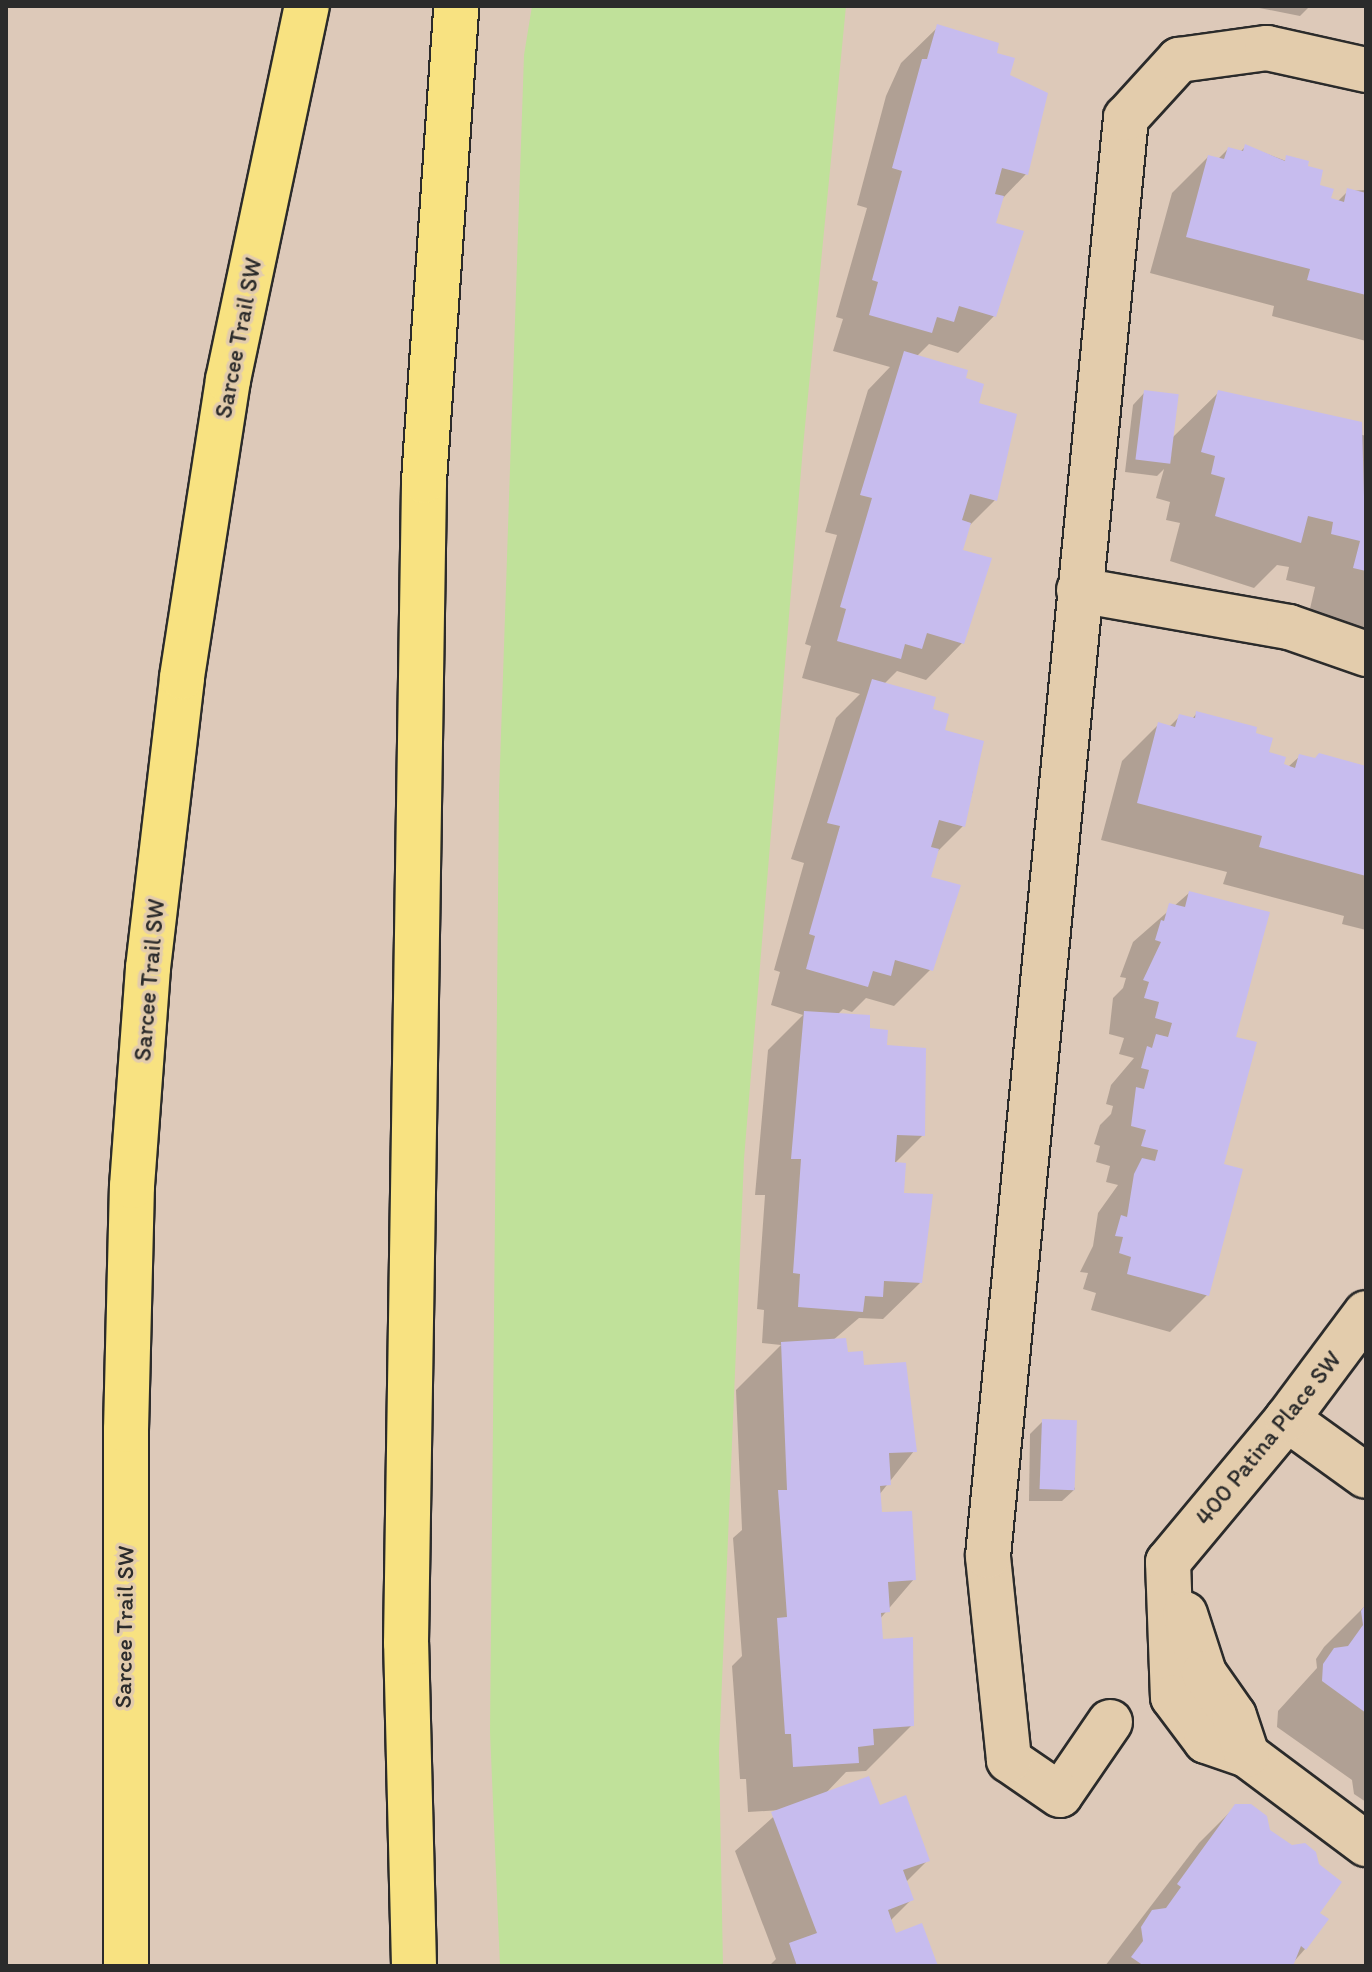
<!DOCTYPE html>
<html>
<head>
<meta charset="utf-8">
<style>
	body { margin:0 }
	#map { position:relative; width:1372px; height:1972px; overflow:hidden; background:#ddc9b9; font-family:Itim,sans-serif }
	div>[style] { position:absolute }
	.green>* { inset:0; background:#c0e19a }
	.shadow>* { inset:0; background:#0003 }
	.building>* { inset:0; background:#c7bcee; transform-origin:0 0 }
	.roads { filter:drop-shadow(2px 0 #2b2b2b) drop-shadow(-2px 0 #2b2b2b) drop-shadow(0 2px #2b2b2b) drop-shadow(0 -2px #2b2b2b) }
	.minor>* { height:44px; margin:-22px; padding:0 22px; transform-origin:22px; border-radius:22px; background:#e3ccac }
	.highway>* { height:44px; margin:-22px; padding:0 22px; transform-origin:22px; border-radius:22px; background:#f8e281 }
	span { translate:-50% -50%; white-space:nowrap; text-align:center; line-height:1.15; -webkit-text-stroke:7px #e3ccac; paint-order:stroke }
	.street-label { font-size:24px; color:#2b2b2b }
	.frame { position:absolute; inset:0; border:8px solid #2b2b2b; pointer-events:none }
</style>
</head>
<body>
<div id="map">
	<div class="green">
		<i style="clip-path:polygon(532px 6px,846px 6px,803px 447px,744px 1159px,719px 1752px,723px 1966px,500px 1966px,490px 1732px,499px 793px,524px 55px)"></i>
	</div>
	<div class="shadow">
		<i style="clip-path:polygon(1249px 6px,1310px 6px,1300px 16px)"></i>
		<i style="clip-path:polygon(938px 27px,994px 55px,1008px 76px,1026px 174px,1001px 200px,994px 224px,994px 316px,958px 353px,929px 344px,916px 357px,963px 380px,977px 404px,995px 500px,967px 528px,961px 551px,962px 643px,926px 680px,897px 671px,884px 684px,931px 711px,973px 790px,963px 826px,936px 853px,929px 878px,931px 969px,894px 1006px,866px 998px,852px 1012px,843px 1009px,837px 1015px,885px 1046px,923px 1135px,894px 1164px,920px 1283px,883px 1319px,859px 1318px,832px 1341px,862px 1367px,914px 1451px,879px 1495px,880px 1514px,914px 1579px,879px 1620px,881px 1641px,912px 1725px,866px 1771px,846px 1772px,824px 1795px,878px 1807px,928px 1860px,906px 1882px,912px 1899px,890px 1921px,895px 1935px,936px 1966px,769px 1966px,776px 1959px,735px 1851px,781px 1810px,748px 1812px,746px 1779px,740px 1779px,732px 1666px,742px 1656px,733px 1538px,742px 1530px,736px 1390px,781px 1345px,762px 1343px,764px 1310px,757px 1309px,765px 1195px,755px 1195px,768px 1050px,803px 1015px,771px 1005px,780px 972px,774px 970px,804px 863px,791px 859px,836px 718px,860px 694px,802px 678px,811px 646px,805px 644px,837px 535px,825px 532px,868px 390px,890px 367px,833px 351px,843px 319px,836px 317px,867px 208px,857px 205px,886px 96px,901px 63px)"></i>
		<i style="clip-path:polygon(1246px 146px,1305px 168px,1329px 200px,1337px 202px,1348px 191px,1366px 190px,1366px 341px,1272px 316px,1274px 306px,1150px 273px,1172px 193px,1208px 157px,1218px 159px,1228px 149px,1240px 152px)"></i>
		<i style="clip-path:polygon(1145px 392px,1172px 438px,1219px 392px,1366px 436px,1366px 628px,1309px 613px,1315px 587px,1286px 580px,1289px 567px,1277px 565px,1254px 588px,1170px 561px,1180px 523px,1166px 520px,1170px 502px,1156px 498px,1164px 469px,1157px 476px,1125px 472px,1133px 405px)"></i>
		<i style="clip-path:polygon(1197px 713px,1253px 735px,1282px 766px,1288px 767px,1300px 756px,1366px 768px,1366px 930px,1342px 924px,1344px 916px,1223px 884px,1227px 872px,1101px 840px,1122px 761px,1159px 724px,1169px 727px,1180px 716px,1192px 719px)"></i>
		<i style="clip-path:polygon(1189px 893px,1234px 1038px,1207px 1295px,1170px 1332px,1091px 1310px,1096px 1293px,1083px 1289px,1088px 1273px,1080px 1272px,1093px 1246px,1098px 1213px,1118px 1185px,1106px 1182px,1110px 1166px,1096px 1162px,1100px 1146px,1094px 1144px,1100px 1125px,1111px 1114px,1113px 1106px,1106px 1104px,1111px 1085px,1134px 1058px,1119px 1054px,1124px 1038px,1109px 1034px,1113px 998px,1123px 988px,1126px 978px,1120px 977px,1133px 942px)"></i>
		<i style="clip-path:polygon(1043px 1421px,1075px 1489px,1062px 1501px,1029px 1501px,1030px 1434px)"></i>
		<i style="clip-path:polygon(1366px 1605px,1366px 1802px,1354px 1794px,1352px 1780px,1277px 1727px,1278px 1711px,1317px 1668px,1316px 1659px,1324px 1647px)"></i>
		<i style="clip-path:polygon(1236px 1806px,1268px 1831px,1317px 1913px,1305px 1949px,1290px 1966px,1105px 1966px,1199px 1843px)"></i>
	</div>
	<div class="building">
		<i style="clip-path:polygon(937px 24px,999px 43px,997px 53px,1015px 58px,1010px 75px,1048px 93px,1028px 175px,1002px 168px,995px 194px,1004px 196px,996px 223px,1024px 231px,996px 317px,959px 306px,954px 322px,937px 317px,932px 333px,869px 315px,878px 282px,872px 280px,902px 171px,892px 168px,922px 59px,927px 59px)"></i>
		<i style="clip-path:polygon(1245px 144px,1285px 161px,1286px 155px,1309px 161px,1308px 166px,1323px 170px,1320px 185px,1334px 189px,1331px 198px,1344px 202px,1347px 188px,1366px 193px,1366px 295px,1307px 280px,1310px 269px,1186px 237px,1208px 155px,1224px 159px,1228px 147px,1243px 151px)"></i>
		<i style="clip-path:polygon(904px 351px,968px 370px,966px 378px,984px 384px,979px 403px,1017px 414px,997px 501px,970px 494px,962px 520px,971px 523px,963px 550px,992px 558px,964px 644px,927px 633px,922px 649px,905px 644px,901px 659px,837px 641px,846px 609px,840px 607px,872px 498px,860px 495px)"></i>
		<i style="left:1144px;top:390px;width:35px;height:70px;rotate:7deg"></i>
		<i style="clip-path:polygon(1218px 390px,1362px 422px,1366px 571px,1353px 568px,1360px 541px,1331px 534px,1333px 522px,1308px 516px,1301px 543px,1215px 516px,1225px 478px,1211px 474px,1215px 456px,1201px 452px)"></i>
		<i style="clip-path:polygon(872px 679px,936px 697px,933px 709px,949px 714px,945px 730px,984px 741px,965px 827px,939px 820px,931px 847px,939px 849px,931px 877px,961px 885px,933px 971px,895px 960px,891px 976px,873px 971px,868px 987px,806px 969px,815px 936px,809px 934px,840px 826px,827px 823px)"></i>
		<i style="clip-path:polygon(1196px 711px,1257px 727px,1256px 733px,1273px 738px,1269px 752px,1286px 757px,1284px 764px,1295px 768px,1299px 754px,1315px 758px,1319px 753px,1366px 766px,1366px 876px,1259px 847px,1262px 836px,1137px 803px,1158px 722px,1175px 727px,1179px 714px,1195px 718px)"></i>
		<i style="clip-path:polygon(1189px 891px,1270px 912px,1236px 1037px,1257px 1042px,1224px 1164px,1243px 1169px,1209px 1296px,1127px 1274px,1131px 1257px,1119px 1253px,1123px 1237px,1115px 1236px,1121px 1215px,1127px 1217px,1134px 1174px,1142px 1158px,1155px 1161px,1158px 1150px,1141px 1146px,1146px 1130px,1131px 1126px,1136px 1087px,1144px 1089px,1149px 1070px,1141px 1068px,1147px 1046px,1152px 1048px,1156px 1034px,1168px 1037px,1172px 1023px,1155px 1018px,1159px 1002px,1144px 998px,1149px 982px,1143px 980px,1161px 942px,1155px 940px,1161px 920px,1164px 921px,1169px 903px,1185px 907px)"></i>
		<i style="clip-path:polygon(804px 1011px,870px 1015px,870px 1028px,888px 1030px,887px 1045px,926px 1048px,925px 1136px,897px 1135px,895px 1162px,906px 1163px,904px 1193px,933px 1194px,922px 1283px,884px 1281px,883px 1297px,865px 1296px,863px 1312px,798px 1307px,800px 1274px,793px 1273px,801px 1159px,791px 1159px)"></i>
		<i style="clip-path:polygon(846px 1338px,848px 1352px,863px 1351px,864px 1365px,906px 1362px,917px 1452px,889px 1453px,891px 1485px,880px 1486px,882px 1512px,912px 1511px,916px 1580px,888px 1582px,890px 1612px,881px 1613px,883px 1639px,913px 1637px,914px 1726px,873px 1729px,874px 1745px,858px 1747px,859px 1763px,793px 1767px,791px 1734px,785px 1734px,777px 1618px,787px 1617px,778px 1490px,787px 1490px,781px 1342px)"></i>
		<i style="left:1042px;top:1419px;width:35px;height:70px;rotate:2deg"></i>
		<i style="clip-path:polygon(1366px 1604px,1366px 1713px,1322px 1681px,1323px 1664px,1334px 1648px,1348px 1646px,1363px 1625px,1361px 1611px)"></i>
		<i style="clip-path:polygon(869px 1776px,880px 1805px,906px 1795px,930px 1861px,903px 1870px,914px 1900px,888px 1910px,896px 1933px,922px 1923px,938px 1966px,797px 1966px,789px 1943px,817px 1933px,771px 1812px)"></i>
		<i style="clip-path:polygon(1235px 1804px,1251px 1804px,1267px 1816px,1270px 1830px,1292px 1845px,1305px 1843px,1316px 1852px,1319px 1864px,1342px 1882px,1320px 1913px,1329px 1919px,1306px 1950px,1301px 1946px,1293px 1966px,1144px 1966px,1131px 1957px,1143px 1941px,1141px 1927px,1152px 1910px,1166px 1908px,1181px 1887px,1177px 1884px)"></i>
	</div>
	<div class="roads">
		<div class="minor">
			<i style="left:1079px;top:590px;width:213px;rotate:10deg"></i>
			<i style="left:1289px;top:627px;width:82px;rotate:19.3deg"></i>
			<i style="left:1287px;top:1419px;width:97px;rotate:35.8deg"></i>
			<i style="left:1168px;top:1562px;width:135px;rotate:87.9deg"></i>
			<i style="left:1173px;top:1697px;width:55px;rotate:53.1deg"></i>
			<i style="left:1206px;top:1741px;width:43px;rotate:18.9deg"></i>
			<i style="left:1247px;top:1755px;width:149px;rotate:36.8deg"></i>
			<i style="left:1168px;top:1562px;width:186px;rotate:-50.2deg"></i>
			<i style="left:1287px;top:1419px;width:132px;rotate:-53.3deg"></i>
			<i style="left:1185px;top:1614px;width:62px;rotate:72.1deg"></i>
			<i style="left:1204px;top:1673px;width:52px;rotate:55.1deg"></i>
			<i style="left:1234px;top:1716px;width:41px;rotate:71.6deg"></i>
			<i style="left:1110px;top:1722px;width:88px;rotate:124.4deg"></i>
			<i style="left:1060px;top:1795px;width:62px;rotate:-145.5deg"></i>
			<i style="left:1009px;top:1760px;width:205px;rotate:-95.9deg"></i>
			<i style="left:988px;top:1556px;width:1445px;rotate:-84.52deg"></i>
			<i style="left:1126px;top:118px;width:79px;rotate:-47.6deg"></i>
			<i style="left:1179px;top:60px;width:89px;rotate:-7.8deg"></i>
			<i style="left:1267px;top:48px;width:101px;rotate:12.5deg"></i>
		</div>
		<div class="highway">
			<i style="left:126px;top:1966px;width:536px;rotate:-90deg"></i>
			<i style="left:126px;top:1430px;width:244px;rotate:-88.6deg"></i>
			<i style="left:132px;top:1186px;width:219px;rotate:-85.8deg"></i>
			<i style="left:148px;top:968px;width:293px;rotate:-83.3deg"></i>
			<i style="left:182px;top:677px;width:301px;rotate:-81.2deg"></i>
			<i style="left:228px;top:380px;width:382px;rotate:-78.1deg"></i>
			<i style="left:414px;top:1966px;width:323px;rotate:-91.4deg"></i>
			<i style="left:406px;top:1643px;width:1162px;rotate:-89.11deg"></i>
			<i style="left:424px;top:481px;width:476px;rotate:-86.1deg"></i>
		</div>
	</div>
	<div class="street-label">
		<span style="left:238px;top:338px;rotate:-79deg">Sarcee Trail SW</span>
		<span style="left:149px;top:980px;rotate:-85deg">Sarcee Trail SW</span>
		<span style="left:1268px;top:1438px;rotate:-51deg">400 Patina Place SW</span>
		<span style="left:124px;top:1627px;rotate:-89deg">Sarcee Trail SW</span>
	</div>
	<div class="frame"></div>
</div>
</body>
</html>
